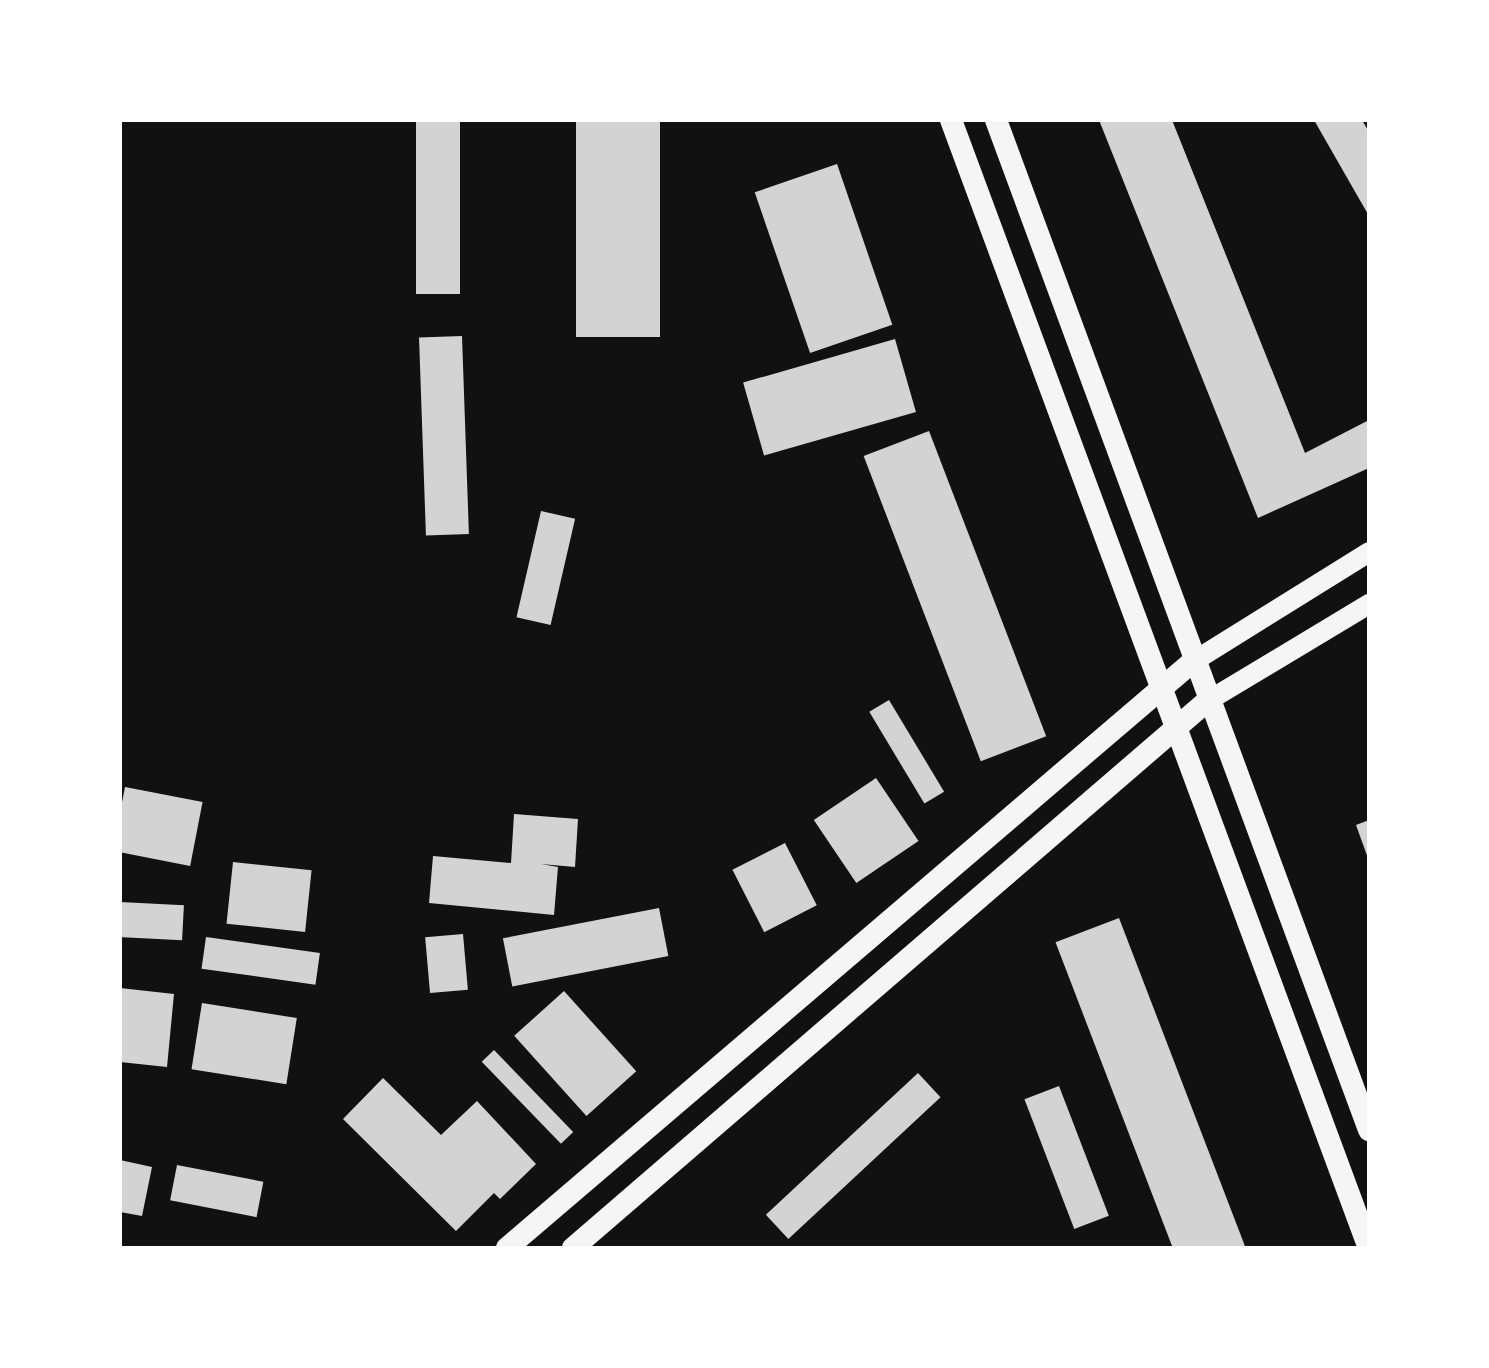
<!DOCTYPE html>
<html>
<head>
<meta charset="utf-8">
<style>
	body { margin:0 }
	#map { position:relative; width:1489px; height:1368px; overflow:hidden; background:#111; font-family:Helvetica,sans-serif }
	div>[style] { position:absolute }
	.building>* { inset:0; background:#d3d3d3; transform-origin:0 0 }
	.secondary>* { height:20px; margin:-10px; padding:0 10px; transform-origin:10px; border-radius:10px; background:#f5f5f5 }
	.trunk>* { height:22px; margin:-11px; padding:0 11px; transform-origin:11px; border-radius:11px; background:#f5f5f5 }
	span { translate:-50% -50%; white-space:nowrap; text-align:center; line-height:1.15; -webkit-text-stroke:10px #fff; paint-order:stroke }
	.frame { position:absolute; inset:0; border:122px solid #fff; pointer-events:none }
</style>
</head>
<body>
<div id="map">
	<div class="building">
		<i style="left:416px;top:120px;width:44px;height:174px"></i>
		<i style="left:576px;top:120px;width:84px;height:217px"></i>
		<i style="clip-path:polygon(1099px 120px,1172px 120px,1305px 453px,1369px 420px,1369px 468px,1258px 518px)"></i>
		<i style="clip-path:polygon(1314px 120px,1362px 120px,1369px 132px,1369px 216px)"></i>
		<i style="left:837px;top:164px;width:170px;height:87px;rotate:71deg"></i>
		<i style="left:462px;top:336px;width:198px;height:43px;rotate:88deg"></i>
		<i style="left:895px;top:339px;width:76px;height:158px;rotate:74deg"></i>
		<i style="left:929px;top:431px;width:327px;height:70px;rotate:69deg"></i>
		<i style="left:541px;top:511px;width:35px;height:109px;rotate:13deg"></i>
		<i style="left:889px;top:700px;width:107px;height:23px;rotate:59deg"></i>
		<i style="left:876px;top:778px;width:76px;height:75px;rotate:56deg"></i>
		<i style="left:125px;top:787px;width:79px;height:65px;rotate:11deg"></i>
		<i style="clip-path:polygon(514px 814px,578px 819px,575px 867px,541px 864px,558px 867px,554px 915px,429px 903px,433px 856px,511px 863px)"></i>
		<i style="clip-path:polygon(1369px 820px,1369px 861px,1356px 825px)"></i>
		<i style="left:785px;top:843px;width:70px;height:59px;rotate:63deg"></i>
		<i style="left:233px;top:862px;width:79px;height:62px;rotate:6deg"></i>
		<i style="left:120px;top:902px;width:64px;height:35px;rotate:3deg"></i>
		<i style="left:659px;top:908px;width:49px;height:159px;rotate:79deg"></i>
		<i style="left:1119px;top:918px;width:353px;height:68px;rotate:69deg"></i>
		<i style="left:463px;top:934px;width:56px;height:38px;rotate:85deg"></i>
		<i style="left:206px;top:937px;width:115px;height:32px;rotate:8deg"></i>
		<i style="clip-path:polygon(120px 988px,174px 994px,167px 1067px,120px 1062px)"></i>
		<i style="left:564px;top:991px;width:108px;height:67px;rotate:48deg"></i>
		<i style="left:202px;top:1003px;width:96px;height:67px;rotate:9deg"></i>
		<i style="left:494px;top:1050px;width:114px;height:17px;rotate:46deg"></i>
		<i style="left:918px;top:1073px;width:33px;height:208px;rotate:47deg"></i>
		<i style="clip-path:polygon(383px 1078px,441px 1135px,477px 1101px,536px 1164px,500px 1199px,494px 1193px,456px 1231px,343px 1119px)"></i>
		<i style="left:1059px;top:1086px;width:139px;height:37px;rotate:69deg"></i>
		<i style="clip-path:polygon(120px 1160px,152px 1167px,142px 1216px,120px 1212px)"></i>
		<i style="left:177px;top:1165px;width:88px;height:36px;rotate:11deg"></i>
	</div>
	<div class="secondary">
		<i style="left:1191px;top:663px;width:210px;rotate:-31.9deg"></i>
		<i style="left:1206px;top:702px;width:190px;rotate:-31deg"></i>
	</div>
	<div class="trunk">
		<i style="left:951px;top:120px;width:1203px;rotate:69.67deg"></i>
		<i style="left:996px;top:120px;width:1077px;rotate:69.73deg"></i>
		<i style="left:507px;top:1248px;width:900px;rotate:-40.54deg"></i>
		<i style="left:573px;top:1248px;width:836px;rotate:-40.78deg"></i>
	</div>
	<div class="frame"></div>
</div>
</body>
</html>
